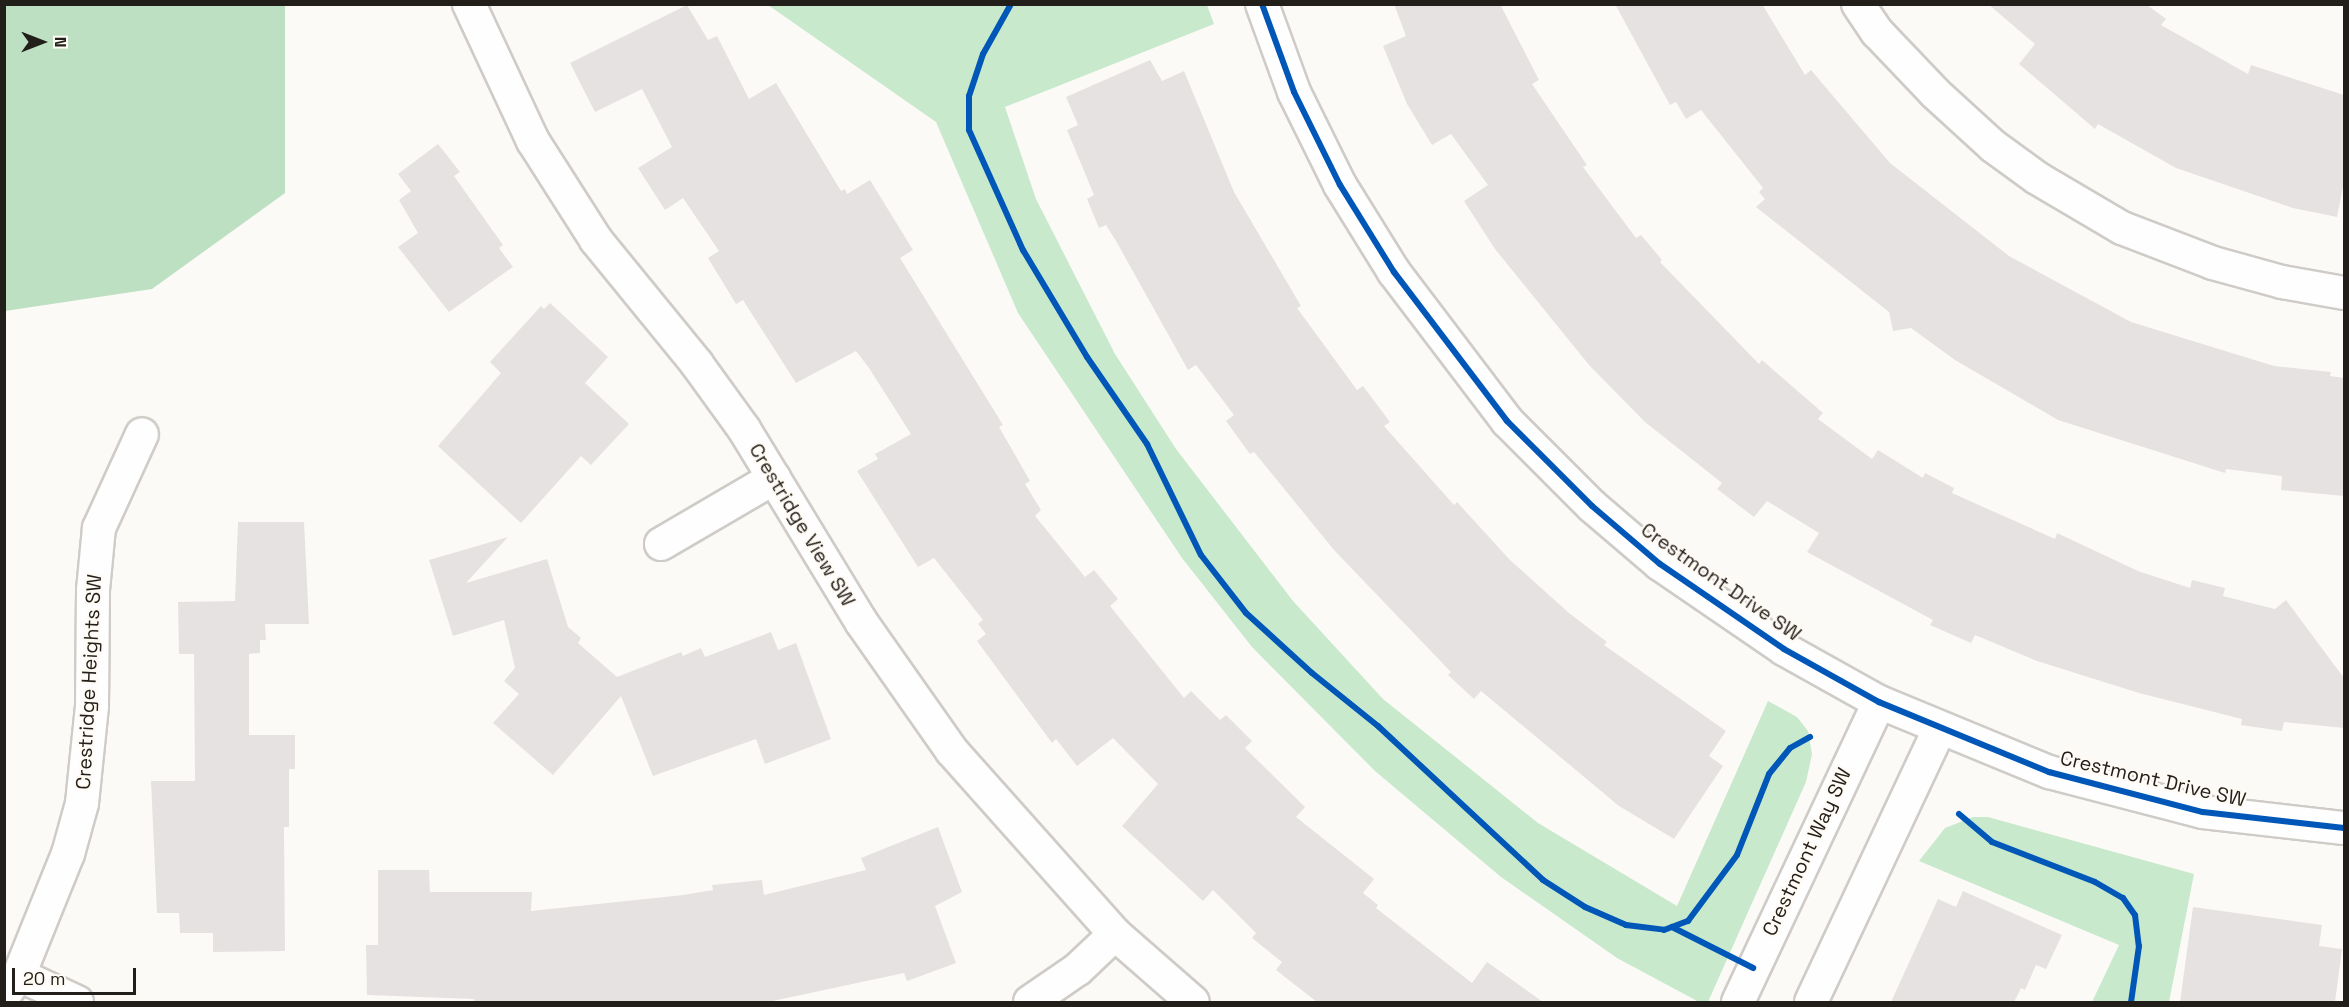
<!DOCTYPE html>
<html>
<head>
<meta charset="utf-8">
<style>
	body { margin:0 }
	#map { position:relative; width:2349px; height:1007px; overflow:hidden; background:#fcfaf7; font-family:"Space Grotesk",sans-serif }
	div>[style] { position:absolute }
	.green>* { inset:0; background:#c8e9cc }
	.forest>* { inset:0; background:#bde0c2 }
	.building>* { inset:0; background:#e6e2e2 }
	.roads { filter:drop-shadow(2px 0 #cfccc8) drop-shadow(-2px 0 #cfccc8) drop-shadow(0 2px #cfccc8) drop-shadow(0 -2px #cfccc8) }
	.minor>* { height:32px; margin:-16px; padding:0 16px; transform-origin:16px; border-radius:16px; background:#fffefe }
	.cycleway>* { height:6px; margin:-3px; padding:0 3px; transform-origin:3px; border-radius:3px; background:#0057b8 }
	span { translate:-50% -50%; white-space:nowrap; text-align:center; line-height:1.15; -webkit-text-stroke:4.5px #fffbf4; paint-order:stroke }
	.street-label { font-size:20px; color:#221e19 }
	.frame { position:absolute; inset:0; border:6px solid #221e19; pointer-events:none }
	.north { position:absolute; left:12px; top:12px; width:60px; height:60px; -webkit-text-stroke:4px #fffbf4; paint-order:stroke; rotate:90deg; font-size:16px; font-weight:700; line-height:24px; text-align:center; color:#221e19 }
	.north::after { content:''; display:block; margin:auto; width:21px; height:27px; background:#221e19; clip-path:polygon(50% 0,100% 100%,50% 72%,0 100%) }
	.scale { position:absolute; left:12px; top:968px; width:124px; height:27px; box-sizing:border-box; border:3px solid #221e19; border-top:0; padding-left:8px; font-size:18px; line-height:21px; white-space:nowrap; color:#221e19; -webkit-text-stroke:4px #fffbf4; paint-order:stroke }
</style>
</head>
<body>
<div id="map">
	<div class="green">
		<i style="clip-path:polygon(768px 5px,1207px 5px,1214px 24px,1005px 107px,1036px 199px,1115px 354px,1176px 449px,1293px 601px,1383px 699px,1538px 823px,1677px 906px,1768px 701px,1797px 717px,1808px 731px,1812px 754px,1806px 782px,1708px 1002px,1699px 1002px,1617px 958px,1501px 877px,1375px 771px,1252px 647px,1182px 558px,1018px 313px,936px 122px)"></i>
		<i style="clip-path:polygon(1973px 817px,1988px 817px,2194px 874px,2169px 1002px,2092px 1002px,2119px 945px,1919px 861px,1945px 828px)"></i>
	</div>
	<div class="forest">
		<i style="clip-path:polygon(4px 5px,285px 5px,285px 193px,152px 289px,5px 311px)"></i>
	</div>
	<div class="building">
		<i style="clip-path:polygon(1394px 4px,1500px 4px,1539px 80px,1532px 84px,1587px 165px,1583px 167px,1636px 238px,1641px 235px,1662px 260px,1660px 262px,1759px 364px,1762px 360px,1823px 413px,1818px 419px,1872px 459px,1878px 450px,1923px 478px,1925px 473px,1954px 488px,1952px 493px,2055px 539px,2057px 533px,2138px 571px,2190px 588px,2192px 580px,2225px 588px,2223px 596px,2275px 609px,2286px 600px,2344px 678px,2344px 728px,2284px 722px,2282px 731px,2241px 725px,2242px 719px,2139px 693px,2037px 661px,1975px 635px,1971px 643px,1930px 625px,1933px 620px,1807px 552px,1819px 533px,1767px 501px,1754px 517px,1717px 489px,1722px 483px,1645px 422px,1589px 365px,1495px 249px,1464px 201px,1488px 185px,1451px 134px,1432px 145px,1407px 104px,1383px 46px,1406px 36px)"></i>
		<i style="clip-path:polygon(1615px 4px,1762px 4px,1805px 75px,1811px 70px,1890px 163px,2009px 256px,2131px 322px,2274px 366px,2331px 372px,2330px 376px,2344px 378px,2344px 496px,2281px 490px,2282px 476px,2226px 469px,2225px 473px,2058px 420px,1955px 360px,1911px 328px,1893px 331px,1889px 312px,1756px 207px,1765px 199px,1759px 192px,1763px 188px,1701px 110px,1686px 119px,1676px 102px,1670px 105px)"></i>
		<i style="clip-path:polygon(1988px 4px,2146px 4px,2166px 19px,2161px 25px,2248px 74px,2251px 65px,2344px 95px,2344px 182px,2337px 217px,2293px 208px,2176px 168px,2098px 124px,2095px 129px,2019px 64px,2035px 44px)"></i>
		<i style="clip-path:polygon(687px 5px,708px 40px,717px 36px,749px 99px,776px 83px,841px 191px,845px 189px,847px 194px,870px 180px,913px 250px,900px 258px,1003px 425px,999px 427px,1030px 481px,1025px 484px,1041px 510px,1035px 516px,1085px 577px,1094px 570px,1118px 599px,1110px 606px,1184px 698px,1191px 691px,1220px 720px,1226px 715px,1252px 741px,1245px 748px,1305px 807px,1296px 817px,1374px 879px,1363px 893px,1378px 905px,1376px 908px,1472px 983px,1487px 962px,1543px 1002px,1317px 1002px,1276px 970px,1282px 962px,1252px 938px,1256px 933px,1213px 890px,1203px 901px,1122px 826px,1158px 784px,1113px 738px,1077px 766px,1056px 739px,1052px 743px,977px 641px,986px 634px,978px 624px,983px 620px,934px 558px,918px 567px,857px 471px,878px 459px,875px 454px,911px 434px,869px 368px,856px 351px,796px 383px,743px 300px,736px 304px,708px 258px,719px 251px,683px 198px,665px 210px,638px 168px,672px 147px,642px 89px,595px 112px,570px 63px)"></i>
		<i style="clip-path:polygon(1150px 60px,1162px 81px,1184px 71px,1234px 192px,1301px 306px,1297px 308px,1357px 390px,1363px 386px,1390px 422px,1384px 426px,1454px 505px,1457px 502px,1510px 560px,1569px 613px,1607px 642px,1604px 645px,1726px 731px,1709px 756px,1723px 766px,1674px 839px,1619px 806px,1481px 691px,1474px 699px,1448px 675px,1451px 672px,1334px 550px,1254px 452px,1250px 454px,1226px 421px,1234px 415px,1196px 365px,1188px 370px,1116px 241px,1106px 225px,1099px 228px,1087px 199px,1094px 195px,1067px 130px,1078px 125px,1066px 97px)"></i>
		<i style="clip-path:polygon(438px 144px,460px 172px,454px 176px,503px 245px,499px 248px,513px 267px,449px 312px,398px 247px,418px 233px,399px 200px,411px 191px,398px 174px)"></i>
		<i style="clip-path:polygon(550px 303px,608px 357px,585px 383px,629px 424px,591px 465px,581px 456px,521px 523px,438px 446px,501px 373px,490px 362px,541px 306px,544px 309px)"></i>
		<i style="clip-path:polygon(238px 522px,304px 522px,309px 624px,265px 624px,266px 640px,260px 640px,260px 653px,249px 654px,249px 735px,295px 735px,295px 769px,289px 769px,289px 827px,284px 827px,285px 951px,213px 952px,213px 933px,180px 933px,179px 913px,157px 913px,151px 781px,195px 781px,194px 654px,179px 654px,178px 602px,235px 601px)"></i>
		<i style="clip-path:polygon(508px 537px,466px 583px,547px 559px,568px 627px,581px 638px,578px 643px,617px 677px,681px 652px,683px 656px,701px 648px,705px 657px,771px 632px,778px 650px,796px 643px,831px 739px,765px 764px,756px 739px,653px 776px,621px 696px,553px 775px,493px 723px,519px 694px,504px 681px,515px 668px,504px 620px,453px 636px,429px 560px)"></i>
		<i style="clip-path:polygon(938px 827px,962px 892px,935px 906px,956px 963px,907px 981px,904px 973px,768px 1002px,474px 1002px,474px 999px,367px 995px,366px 945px,378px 945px,378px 870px,429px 870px,430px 892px,532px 892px,531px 911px,683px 895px,713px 890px,712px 885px,762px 880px,764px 895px,866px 870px,861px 858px)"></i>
		<i style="clip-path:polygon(1963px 891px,2062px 935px,2046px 969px,2036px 965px,2025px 990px,2021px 988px,2014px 1002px,1891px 1002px,1938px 899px,1956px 907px)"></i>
		<i style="clip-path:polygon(2193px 907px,2322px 925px,2319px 946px,2342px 949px,2335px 1002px,2180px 1002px)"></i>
	</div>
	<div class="roads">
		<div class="minor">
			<i style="left:469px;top:4px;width:151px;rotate:65deg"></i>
			<i style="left:533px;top:141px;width:117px;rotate:57.5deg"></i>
			<i style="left:596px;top:240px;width:160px;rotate:50.8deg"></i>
			<i style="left:697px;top:364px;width:80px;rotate:54.1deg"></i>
			<i style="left:744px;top:429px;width:227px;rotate:58.7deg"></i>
			<i style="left:862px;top:623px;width:156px;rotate:54.9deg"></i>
			<i style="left:952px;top:751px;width:245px;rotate:48.3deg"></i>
			<i style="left:1115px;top:934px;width:103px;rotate:41.1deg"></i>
			<i style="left:1262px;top:4px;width:94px;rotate:70deg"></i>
			<i style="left:1294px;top:92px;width:104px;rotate:63.7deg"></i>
			<i style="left:1340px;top:185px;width:102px;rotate:58.2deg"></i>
			<i style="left:1394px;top:272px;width:187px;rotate:52.8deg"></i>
			<i style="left:1507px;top:421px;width:120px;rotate:45deg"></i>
			<i style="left:1592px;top:506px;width:89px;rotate:40.5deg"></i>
			<i style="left:1660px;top:564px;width:150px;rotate:34.4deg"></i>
			<i style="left:1784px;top:649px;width:109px;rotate:29.2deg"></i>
			<i style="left:1879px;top:702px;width:184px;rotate:22.4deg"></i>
			<i style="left:2049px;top:772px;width:159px;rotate:14.6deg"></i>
			<i style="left:2203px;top:812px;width:142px;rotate:6.5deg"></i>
			<i style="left:1858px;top:4px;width:34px;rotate:56deg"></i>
			<i style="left:1877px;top:32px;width:84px;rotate:46.4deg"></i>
			<i style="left:1935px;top:93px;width:79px;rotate:42.4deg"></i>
			<i style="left:1993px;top:146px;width:54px;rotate:36deg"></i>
			<i style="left:2037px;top:178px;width:99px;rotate:30.5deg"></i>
			<i style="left:2122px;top:228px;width:97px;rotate:21deg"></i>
			<i style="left:2213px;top:263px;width:72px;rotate:15.4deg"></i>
			<i style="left:2282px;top:282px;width:63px;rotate:10.1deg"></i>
			<i style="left:661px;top:544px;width:131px;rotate:-30.3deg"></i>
			<i style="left:19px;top:975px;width:64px;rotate:25deg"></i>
			<i style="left:4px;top:995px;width:25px;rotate:-53deg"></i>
			<i style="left:19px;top:975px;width:131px;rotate:-68deg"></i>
			<i style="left:68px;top:854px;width:53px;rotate:-74.6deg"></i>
			<i style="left:82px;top:803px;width:98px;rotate:-84.1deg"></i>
			<i style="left:92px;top:706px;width:116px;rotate:-89.5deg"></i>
			<i style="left:93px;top:590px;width:62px;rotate:-84.5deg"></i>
			<i style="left:99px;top:528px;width:103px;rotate:-65.4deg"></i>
			<i style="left:1030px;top:1002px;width:58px;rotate:-34.5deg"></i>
			<i style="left:1078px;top:969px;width:51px;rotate:-43.4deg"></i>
			<i style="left:1738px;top:1002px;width:331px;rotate:-64.8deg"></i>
			<i style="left:1811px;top:1002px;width:301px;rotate:-64.8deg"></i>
		</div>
	</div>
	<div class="cycleway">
		<i style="left:1011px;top:4px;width:57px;rotate:119.2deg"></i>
		<i style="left:983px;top:54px;width:44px;rotate:108.4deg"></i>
		<i style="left:969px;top:96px;width:34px;rotate:90deg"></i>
		<i style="left:969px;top:130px;width:132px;rotate:65.8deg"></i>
		<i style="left:1023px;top:250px;width:125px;rotate:59.1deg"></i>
		<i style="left:1087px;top:357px;width:106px;rotate:55.4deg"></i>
		<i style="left:1147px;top:444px;width:123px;rotate:64.1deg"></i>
		<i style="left:1201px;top:555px;width:73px;rotate:52.2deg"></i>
		<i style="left:1246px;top:613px;width:89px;rotate:42.3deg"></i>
		<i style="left:1312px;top:673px;width:85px;rotate:38.8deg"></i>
		<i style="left:1378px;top:726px;width:226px;rotate:43deg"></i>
		<i style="left:1543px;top:880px;width:50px;rotate:32.7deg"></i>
		<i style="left:1585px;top:907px;width:45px;rotate:23.7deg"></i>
		<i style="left:1626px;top:925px;width:38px;rotate:7deg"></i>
		<i style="left:1664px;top:930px;width:26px;rotate:-21deg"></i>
		<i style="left:1688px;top:921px;width:82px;rotate:-53.4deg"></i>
		<i style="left:1737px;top:855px;width:87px;rotate:-68.4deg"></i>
		<i style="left:1769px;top:774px;width:33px;rotate:-51deg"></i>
		<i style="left:1790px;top:748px;width:23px;rotate:-29deg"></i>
		<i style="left:1262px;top:4px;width:94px;rotate:70deg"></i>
		<i style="left:1294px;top:92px;width:104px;rotate:63.7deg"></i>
		<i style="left:1340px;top:185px;width:102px;rotate:58.2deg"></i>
		<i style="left:1394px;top:272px;width:187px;rotate:52.8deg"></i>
		<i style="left:1507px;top:421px;width:120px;rotate:45deg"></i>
		<i style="left:1592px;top:506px;width:89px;rotate:40.5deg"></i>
		<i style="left:1660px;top:564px;width:150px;rotate:34.4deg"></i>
		<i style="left:1784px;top:649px;width:109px;rotate:29.2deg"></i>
		<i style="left:1879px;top:702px;width:184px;rotate:22.4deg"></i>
		<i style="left:2049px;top:772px;width:159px;rotate:14.6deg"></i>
		<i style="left:2203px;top:812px;width:142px;rotate:6.5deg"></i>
		<i style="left:1959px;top:814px;width:43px;rotate:40.3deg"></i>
		<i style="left:1992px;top:842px;width:110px;rotate:21.2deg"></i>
		<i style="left:2095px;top:882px;width:32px;rotate:30deg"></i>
		<i style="left:2123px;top:898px;width:21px;rotate:55deg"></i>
		<i style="left:2135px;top:915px;width:31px;rotate:83deg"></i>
		<i style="left:2139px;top:946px;width:57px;rotate:98.1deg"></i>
		<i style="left:1672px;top:927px;width:91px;rotate:26.8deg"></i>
	</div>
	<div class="street-label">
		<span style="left:802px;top:525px;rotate:59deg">Crestridge View SW</span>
		<span style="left:1721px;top:582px;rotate:35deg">Crestmont Drive SW</span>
		<span style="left:89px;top:682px;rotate:-87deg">Crestridge Heights SW</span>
		<span style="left:2153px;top:779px;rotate:13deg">Crestmont Drive SW</span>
		<span style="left:1807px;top:852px;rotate:-65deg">Crestmont Way SW</span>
	</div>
	<div class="frame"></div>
	<div class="north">N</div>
	<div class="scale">20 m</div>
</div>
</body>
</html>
